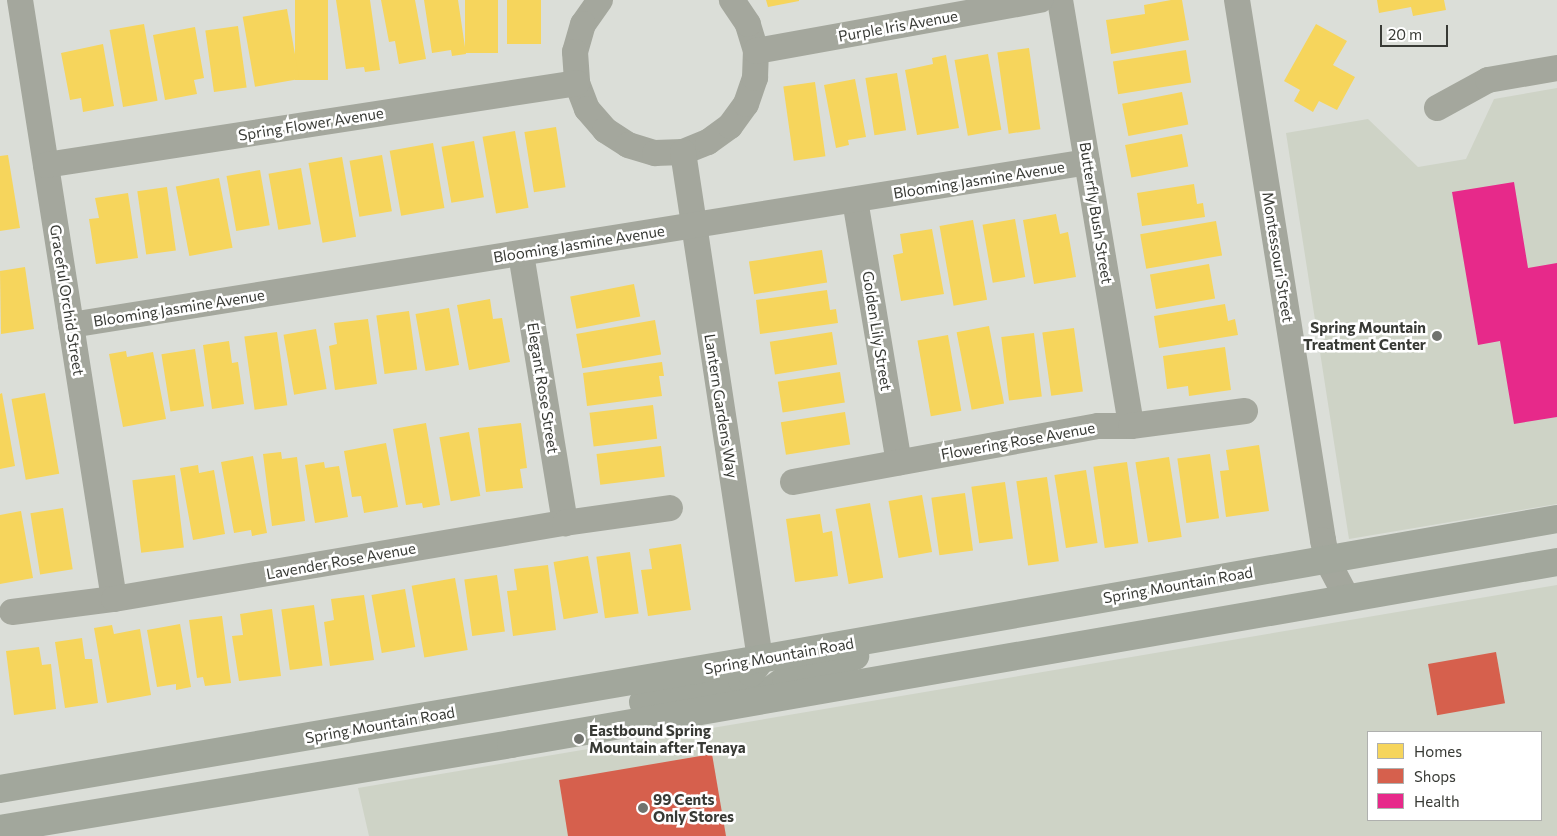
<!DOCTYPE html>
<html>
<head>
<meta charset="utf-8">
<style>
	body { margin:0 }
	#map { position:relative; width:1557px; height:836px; overflow:hidden; background:#dbded8; font-family:Commissioner,sans-serif }
	div>[style] { position:absolute }
	.built>* { inset:0; background:#ced3c6 }
	.homes>* { inset:0; background:#f6d55c; transform-origin:0 0 }
	.shops>* { inset:0; background:#d6604d; transform-origin:0 0 }
	.health>* { inset:0; background:#e7298a }
	.minor>* { height:26px; margin:-13px; padding:0 13px; transform-origin:13px; border-radius:13px; background:#a4a79d }
	.secondary>* { height:28px; margin:-14px; padding:0 14px; transform-origin:14px; border-radius:14px; background:#a2a79c }
	.dots>* { width:14px; height:14px; translate:-50% -50%; box-sizing:border-box; border:2px solid #fff; border-radius:50% }
	span { translate:-50% -50%; white-space:nowrap; text-align:center; line-height:1.15; -webkit-text-stroke:5px #fff; paint-order:stroke }
	.street-label { font-size:15px; color:#383a35 }
	.poi-label { font-size:15px; color:#383a35; font-weight:700 }
	.right { translate:-100% -50%; text-align:right }
	.left { translate:0 -50%; text-align:left }
	.legend { position:absolute; left:1367px; top:731px; width:175px; height:90px; box-sizing:border-box; background:#fff; border:1px solid #afb0ae; margin:0; padding:6px 9px; list-style:none; font-size:15px; color:#383a35 }
	.legend li { display:flex; align-items:center; gap:10px; height:25px }
	.legend b { width:25px; border:1px solid #afb0ae }
	.scale { position:absolute; left:1380px; top:25px; width:68px; height:22px; box-sizing:border-box; border:2px solid #383a35; border-top:0; padding-left:6px; font-size:15px; line-height:18px; white-space:nowrap; color:#383a35; -webkit-text-stroke:4px #fff; paint-order:stroke }
</style>
</head>
<body>
<div id="map">
	<div class="built">
		<i style="clip-path:polygon(1557px 88px,1557px 504px,1349px 539px,1286px 133px,1368px 119px,1418px 167px,1466px 159px,1494px 99px)"></i>
		<i style="clip-path:polygon(evenodd,1557px 585px,1557px 836px,369px 836px,358px 788px,1557px 585px,1368px 732px,1541px 732px,1541px 820px,1368px 820px,1368px 732px)"></i>
	</div>
	<div class="homes">
		<i style="left:295px;top:0;width:33px;height:80px"></i>
		<i style="clip-path:polygon(336px 0,370px 0,380px 70px,365px 72px,364px 67px,346px 69px)"></i>
		<i style="clip-path:polygon(381px 0,415px 0,426px 59px,399px 64px,395px 41px,389px 42px)"></i>
		<i style="clip-path:polygon(424px 0,458px 0,466px 54px,452px 56px,451px 50px,432px 53px)"></i>
		<i style="left:465px;top:0;width:33px;height:53px"></i>
		<i style="left:507px;top:0;width:34px;height:44px"></i>
		<i style="clip-path:polygon(766px 0,799px 0,799px 1px,768px 7px)"></i>
		<i style="clip-path:polygon(1171px 0,1182px 0,1189px 40px,1111px 54px,1106px 20px,1145px 14px,1144px 5px)"></i>
		<i style="clip-path:polygon(1377px 0,1444px 0,1446px 10px,1413px 16px,1411px 7px,1379px 13px)"></i>
		<i style="left:287px;top:9px;width:71px;height:45px;rotate:80deg"></i>
		<i style="left:144px;top:24px;width:78px;height:35px;rotate:80deg"></i>
		<i style="clip-path:polygon(1316px 24px,1347px 41px,1333px 65px,1355px 77px,1337px 110px,1319px 101px,1313px 112px,1294px 101px,1300px 90px,1284px 81px)"></i>
		<i style="left:238px;top:26px;width:62px;height:33px;rotate:82deg"></i>
		<i style="clip-path:polygon(195px 27px,204px 78px,194px 80px,197px 94px,165px 100px,153px 35px)"></i>
		<i style="clip-path:polygon(103px 44px,114px 106px,83px 112px,81px 98px,70px 100px,61px 53px)"></i>
		<i style="left:1029px;top:48px;width:82px;height:32px;rotate:82deg"></i>
		<i style="left:1186px;top:50px;width:33px;height:74px;rotate:81deg"></i>
		<i style="left:988px;top:54px;width:77px;height:34px;rotate:80deg"></i>
		<i style="clip-path:polygon(946px 55px,959px 128px,917px 135px,905px 70px,933px 64px,932px 58px)"></i>
		<i style="left:897px;top:73px;width:58px;height:32px;rotate:81deg"></i>
		<i style="clip-path:polygon(855px 79px,866px 137px,848px 140px,849px 145px,836px 148px,824px 85px)"></i>
		<i style="left:815px;top:82px;width:75px;height:32px;rotate:82deg"></i>
		<i style="left:1182px;top:92px;width:33px;height:61px;rotate:79deg"></i>
		<i style="left:556px;top:127px;width:61px;height:32px;rotate:81deg"></i>
		<i style="left:515px;top:131px;width:78px;height:33px;rotate:80deg"></i>
		<i style="left:1182px;top:134px;width:33px;height:58px;rotate:79deg"></i>
		<i style="left:474px;top:141px;width:57px;height:33px;rotate:80deg"></i>
		<i style="left:433px;top:143px;width:66px;height:44px;rotate:80deg"></i>
		<i style="clip-path:polygon(8px 155px,20px 228px,0 231px,0 156px)"></i>
		<i style="left:382px;top:155px;width:57px;height:33px;rotate:80deg"></i>
		<i style="left:342px;top:157px;width:81px;height:34px;rotate:80deg"></i>
		<i style="left:301px;top:168px;width:57px;height:33px;rotate:80deg"></i>
		<i style="left:260px;top:170px;width:56px;height:34px;rotate:80deg"></i>
		<i style="left:219px;top:178px;width:71px;height:44px;rotate:79deg"></i>
		<i style="clip-path:polygon(1194px 184px,1197px 204px,1203px 203px,1205px 217px,1142px 226px,1137px 193px)"></i>
		<i style="left:167px;top:187px;width:64px;height:30px;rotate:82deg"></i>
		<i style="clip-path:polygon(128px 193px,138px 258px,96px 264px,89px 219px,99px 218px,95px 198px)"></i>
		<i style="clip-path:polygon(1056px 214px,1060px 234px,1068px 232px,1076px 277px,1034px 284px,1023px 220px)"></i>
		<i style="left:1015px;top:219px;width:59px;height:33px;rotate:80deg"></i>
		<i style="left:973px;top:220px;width:81px;height:34px;rotate:80deg"></i>
		<i style="left:1216px;top:221px;width:35px;height:77px;rotate:80deg"></i>
		<i style="clip-path:polygon(932px 229px,944px 294px,901px 301px,893px 255px,903px 253px,900px 234px)"></i>
		<i style="left:822px;top:250px;width:33px;height:74px;rotate:81deg"></i>
		<i style="left:1209px;top:264px;width:35px;height:60px;rotate:80deg"></i>
		<i style="clip-path:polygon(25px 267px,34px 329px,1px 334px,0 271px)"></i>
		<i style="left:634px;top:284px;width:33px;height:65px;rotate:79deg"></i>
		<i style="clip-path:polygon(827px 290px,830px 310px,836px 309px,838px 323px,760px 334px,756px 300px)"></i>
		<i style="clip-path:polygon(490px 299px,493px 319px,502px 318px,510px 362px,469px 370px,457px 305px)"></i>
		<i style="clip-path:polygon(1225px 304px,1228px 321px,1235px 319px,1238px 335px,1159px 348px,1154px 316px)"></i>
		<i style="left:449px;top:308px;width:58px;height:34px;rotate:80deg"></i>
		<i style="left:409px;top:311px;width:59px;height:33px;rotate:82deg"></i>
		<i style="clip-path:polygon(368px 319px,377px 384px,335px 390px,329px 346px,337px 344px,334px 323px)"></i>
		<i style="left:655px;top:320px;width:35px;height:80px;rotate:80deg"></i>
		<i style="left:989px;top:326px;width:79px;height:33px;rotate:79deg"></i>
		<i style="left:1074px;top:328px;width:64px;height:32px;rotate:82deg"></i>
		<i style="left:316px;top:329px;width:61px;height:33px;rotate:80deg"></i>
		<i style="left:277px;top:332px;width:74px;height:33px;rotate:82deg"></i>
		<i style="left:832px;top:332px;width:33px;height:63px;rotate:81deg"></i>
		<i style="left:1034px;top:333px;width:64px;height:33px;rotate:83deg"></i>
		<i style="left:948px;top:335px;width:77px;height:31px;rotate:80deg"></i>
		<i style="clip-path:polygon(229px 341px,232px 363px,238px 362px,244px 404px,212px 409px,203px 345px)"></i>
		<i style="clip-path:polygon(1225px 347px,1231px 390px,1189px 396px,1188px 386px,1167px 389px,1163px 356px)"></i>
		<i style="left:195px;top:349px;width:58px;height:34px;rotate:81deg"></i>
		<i style="clip-path:polygon(126px 351px,127px 357px,153px 352px,166px 419px,123px 427px,109px 354px)"></i>
		<i style="clip-path:polygon(662px 362px,664px 376px,659px 376px,662px 396px,587px 406px,583px 373px)"></i>
		<i style="left:840px;top:372px;width:31px;height:63px;rotate:81deg"></i>
		<i style="clip-path:polygon(2px 393px,15px 466px,0 469px,0 394px)"></i>
		<i style="left:45px;top:393px;width:82px;height:34px;rotate:80deg"></i>
		<i style="left:653px;top:405px;width:34px;height:64px;rotate:83deg"></i>
		<i style="left:845px;top:412px;width:33px;height:65px;rotate:81deg"></i>
		<i style="clip-path:polygon(426px 423px,440px 505px,423px 508px,422px 503px,406px 505px,393px 429px)"></i>
		<i style="clip-path:polygon(521px 423px,527px 468px,520px 469px,523px 488px,486px 492px,478px 428px)"></i>
		<i style="left:469px;top:432px;width:65px;height:30px;rotate:80deg"></i>
		<i style="clip-path:polygon(386px 443px,398px 507px,364px 513px,361px 496px,352px 497px,344px 451px)"></i>
		<i style="clip-path:polygon(1259px 445px,1269px 511px,1226px 517px,1220px 471px,1229px 470px,1226px 450px)"></i>
		<i style="left:661px;top:446px;width:31px;height:65px;rotate:83deg"></i>
		<i style="clip-path:polygon(281px 452px,282px 459px,297px 457px,305px 521px,272px 526px,263px 454px)"></i>
		<i style="left:1210px;top:454px;width:65px;height:33px;rotate:82deg"></i>
		<i style="clip-path:polygon(253px 456px,267px 533px,252px 536px,251px 530px,234px 533px,221px 462px)"></i>
		<i style="left:1169px;top:457px;width:81px;height:34px;rotate:81deg"></i>
		<i style="clip-path:polygon(324px 462px,325px 468px,339px 466px,348px 517px,315px 523px,305px 465px)"></i>
		<i style="left:1127px;top:462px;width:82px;height:34px;rotate:82deg"></i>
		<i style="clip-path:polygon(198px 465px,199px 473px,214px 470px,225px 534px,193px 540px,180px 468px)"></i>
		<i style="left:1086px;top:470px;width:74px;height:32px;rotate:81deg"></i>
		<i style="left:175px;top:475px;width:73px;height:43px;rotate:83deg"></i>
		<i style="left:1047px;top:477px;width:85px;height:31px;rotate:82deg"></i>
		<i style="left:1005px;top:482px;width:57px;height:34px;rotate:82deg"></i>
		<i style="left:965px;top:493px;width:58px;height:34px;rotate:82deg"></i>
		<i style="left:922px;top:495px;width:58px;height:34px;rotate:80deg"></i>
		<i style="left:870px;top:503px;width:76px;height:35px;rotate:80deg"></i>
		<i style="left:63px;top:508px;width:62px;height:33px;rotate:81deg"></i>
		<i style="clip-path:polygon(21px 511px,33px 578px,0 584px,0 515px)"></i>
		<i style="clip-path:polygon(820px 514px,823px 533px,832px 531px,838px 576px,795px 582px,786px 519px)"></i>
		<i style="clip-path:polygon(681px 544px,691px 610px,648px 616px,641px 570px,652px 569px,649px 549px)"></i>
		<i style="left:630px;top:552px;width:62px;height:34px;rotate:82deg"></i>
		<i style="left:588px;top:556px;width:58px;height:35px;rotate:80deg"></i>
		<i style="clip-path:polygon(548px 565px,556px 630px,513px 636px,507px 591px,517px 590px,514px 569px)"></i>
		<i style="left:497px;top:575px;width:57px;height:33px;rotate:82deg"></i>
		<i style="left:455px;top:578px;width:73px;height:44px;rotate:80deg"></i>
		<i style="left:405px;top:589px;width:59px;height:34px;rotate:80deg"></i>
		<i style="clip-path:polygon(364px 595px,374px 660px,330px 666px,324px 622px,334px 620px,331px 599px)"></i>
		<i style="left:314px;top:605px;width:61px;height:33px;rotate:82deg"></i>
		<i style="clip-path:polygon(272px 609px,281px 676px,239px 681px,232px 636px,243px 635px,240px 614px)"></i>
		<i style="clip-path:polygon(222px 616px,231px 683px,205px 686px,203px 677px,197px 678px,189px 620px)"></i>
		<i style="clip-path:polygon(180px 624px,191px 687px,176px 690px,176px 684px,157px 687px,147px 630px)"></i>
		<i style="clip-path:polygon(112px 625px,114px 634px,140px 629px,151px 695px,107px 703px,94px 628px)"></i>
		<i style="clip-path:polygon(82px 638px,85px 659px,92px 659px,98px 703px,65px 708px,55px 642px)"></i>
		<i style="clip-path:polygon(39px 647px,42px 665px,51px 664px,56px 709px,14px 715px,6px 651px)"></i>
	</div>
	<div class="shops">
		<i style="left:1496px;top:652px;width:52px;height:69px;rotate:80deg"></i>
		<i style="clip-path:polygon(712px 754px,726px 836px,568px 836px,559px 780px)"></i>
	</div>
	<div class="health">
		<i style="clip-path:polygon(1514px 182px,1528px 268px,1557px 263px,1557px 417px,1514px 424px,1500px 341px,1478px 345px,1452px 192px)"></i>
	</div>
	<div class="minor">
		<i style="left:20px;top:0;width:606px;rotate:81.08deg"></i>
		<i style="left:600px;top:0;width:29px;rotate:125deg"></i>
		<i style="left:583px;top:24px;width:29px;rotate:106deg"></i>
		<i style="left:575px;top:52px;width:31px;rotate:86deg"></i>
		<i style="left:577px;top:83px;width:28px;rotate:69deg"></i>
		<i style="left:587px;top:109px;width:28px;rotate:49deg"></i>
		<i style="left:605px;top:130px;width:27px;rotate:33deg"></i>
		<i style="left:628px;top:145px;width:28px;rotate:17deg"></i>
		<i style="left:655px;top:153px;width:28px;rotate:-2deg"></i>
		<i style="left:683px;top:152px;width:27px;rotate:-22deg"></i>
		<i style="left:708px;top:142px;width:27px;rotate:-36deg"></i>
		<i style="left:730px;top:126px;width:27px;rotate:-54deg"></i>
		<i style="left:746px;top:104px;width:28px;rotate:-71deg"></i>
		<i style="left:755px;top:78px;width:27px;rotate:-88deg"></i>
		<i style="left:756px;top:51px;width:28px;rotate:-107deg"></i>
		<i style="left:748px;top:24px;width:29px;rotate:-124deg"></i>
		<i style="left:1060px;top:0;width:432px;rotate:80.5deg"></i>
		<i style="left:1237px;top:0;width:547px;rotate:80.95deg"></i>
		<i style="left:1323px;top:540px;width:20px;rotate:79deg"></i>
		<i style="left:1327px;top:560px;width:43px;rotate:62.2deg"></i>
		<i style="left:756px;top:51px;width:289px;rotate:-10.2deg"></i>
		<i style="left:1437px;top:108px;width:58px;rotate:-28.8deg"></i>
		<i style="left:1488px;top:80px;width:70px;rotate:-9.9deg"></i>
		<i style="left:683px;top:152px;width:513px;rotate:81.36deg"></i>
		<i style="left:46px;top:165px;width:537px;rotate:-8.78deg"></i>
		<i style="left:855px;top:200px;width:266px;rotate:80.5deg"></i>
		<i style="left:521px;top:254px;width:273px;rotate:80.7deg"></i>
		<i style="left:71px;top:325px;width:1029px;rotate:-9.11deg"></i>
		<i style="left:793px;top:482px;width:310px;rotate:-10.4deg"></i>
		<i style="left:1098px;top:426px;width:33px"></i>
		<i style="left:1131px;top:426px;width:115px;rotate:-7.5deg"></i>
		<i style="left:12px;top:612px;width:103px;rotate:-7.3deg"></i>
		<i style="left:114px;top:599px;width:457px;rotate:-9.6deg"></i>
		<i style="left:565px;top:523px;width:106px;rotate:-8.1deg"></i>
	</div>
	<div class="secondary">
		<i style="left:767px;top:693px;width:24px;rotate:-36deg"></i>
		<i style="left:786px;top:679px;width:73px;rotate:-18.4deg"></i>
		<i style="left:643px;top:702px;width:101px;rotate:-12deg"></i>
		<i style="left:742px;top:681px;width:12px;rotate:-42deg"></i>
		<i style="left:751px;top:673px;width:14px;rotate:-54deg"></i>
		<i style="left:0;top:789px;width:771px;rotate:-9.71deg"></i>
		<i style="left:760px;top:659px;width:809px;rotate:-9.96deg"></i>
		<i style="left:0;top:829px;width:518px;rotate:-9.44deg"></i>
		<i style="left:511px;top:744px;width:1062px;rotate:-9.87deg"></i>
	</div>
	<div class="dots">
		<i style="left:1437px;top:336px;background:#71736e"></i>
		<i style="left:579px;top:739px;background:#71736e"></i>
		<i style="left:643px;top:808px;background:#71736e"></i>
	</div>
	<div class="street-label">
		<span style="left:898px;top:26px;rotate:-10deg">Purple Iris Avenue</span>
		<span style="left:311px;top:124px;rotate:-9deg">Spring Flower Avenue</span>
		<span style="left:979px;top:180px;rotate:-9deg">Blooming Jasmine Avenue</span>
		<span style="left:1096px;top:213px;rotate:81deg">Butterfly Bush Street</span>
		<span style="left:579px;top:244px;rotate:-9deg">Blooming Jasmine Avenue</span>
		<span style="left:1278px;top:257px;rotate:81deg">Montessouri Street</span>
		<span style="left:67px;top:300px;rotate:81deg">Graceful Orchid Street</span>
		<span style="left:179px;top:308px;rotate:-9deg">Blooming Jasmine Avenue</span>
		<span style="left:877px;top:331px;rotate:81deg">Golden Lily Street</span>
		<span style="left:543px;top:388px;rotate:81deg">Elegant Rose Street</span>
		<span style="left:721px;top:406px;rotate:81deg">Lantern Gardens Way</span>
		<span style="left:1018px;top:441px;rotate:-10deg">Flowering Rose Avenue</span>
		<span style="left:341px;top:561px;rotate:-10deg">Lavender Rose Avenue</span>
		<span style="left:1178px;top:585px;rotate:-10deg">Spring Mountain Road</span>
		<span style="left:779px;top:656px;rotate:-10deg">Spring Mountain Road</span>
		<span style="left:380px;top:725px;rotate:-10deg">Spring Mountain Road</span>
	</div>
	<div class="poi-label">
		<span class="right" style="left:1426px;top:336px">Spring Mountain<br>Treatment Center</span>
		<span class="left" style="left:589px;top:739px">Eastbound Spring<br>Mountain after Tenaya</span>
		<span class="left" style="left:653px;top:808px">99 Cents<br>Only Stores</span>
	</div>
	<ul class="legend">
	<li><b style="height:14px;background:#f6d55c"></b>Homes</li>
	<li><b style="height:14px;background:#d6604d"></b>Shops</li>
	<li><b style="height:14px;background:#e7298a"></b>Health</li>
	</ul>
	<div class="scale">20 m</div>
</div>
</body>
</html>
